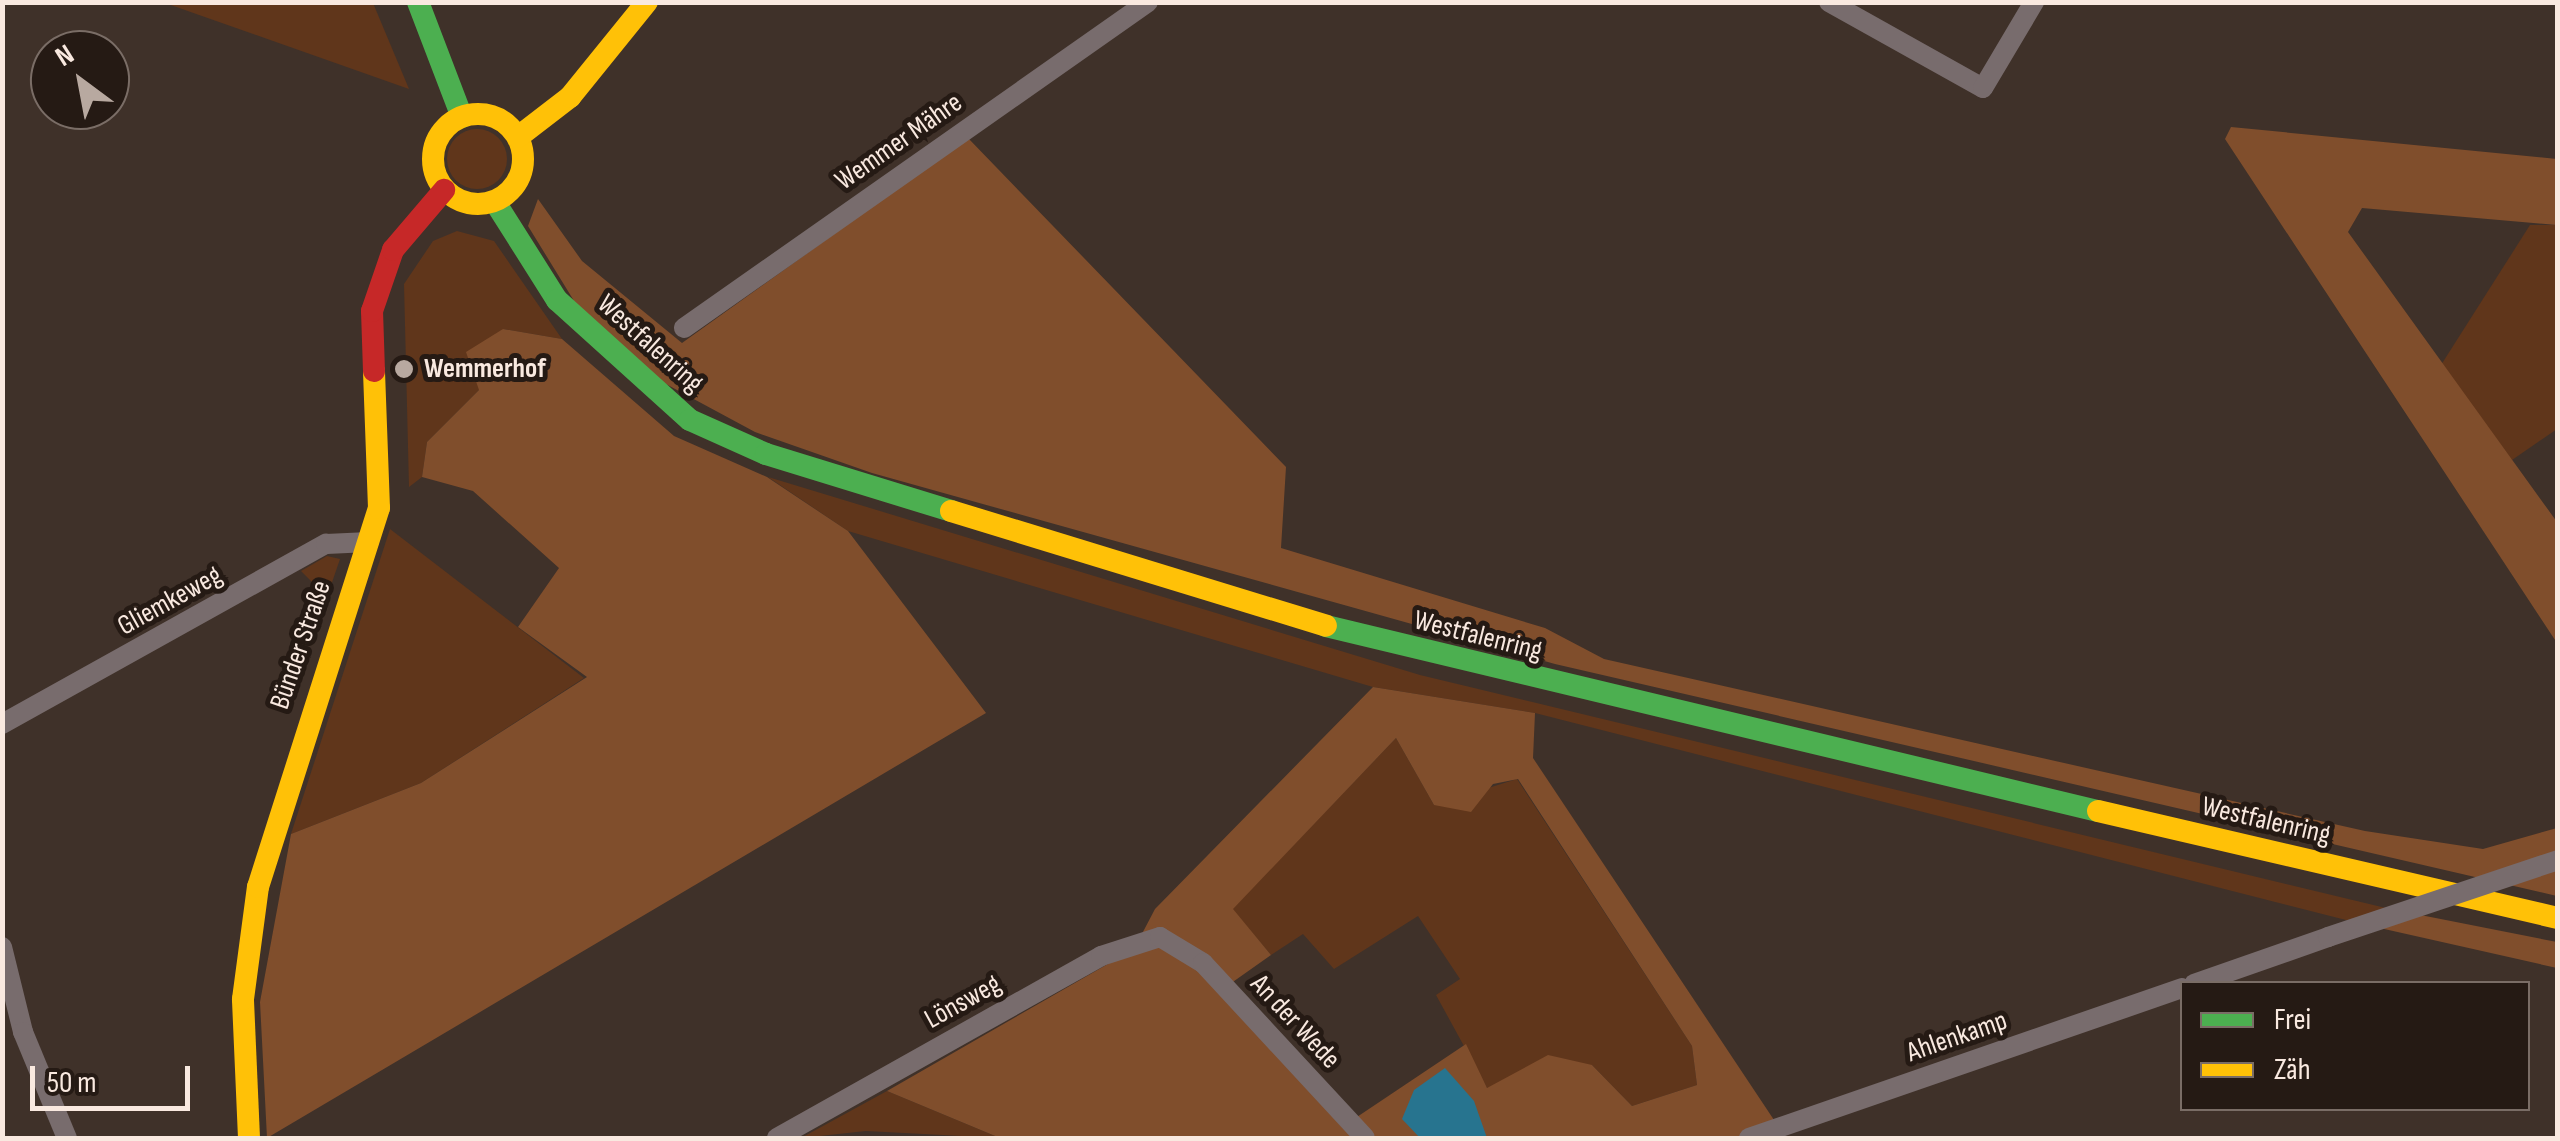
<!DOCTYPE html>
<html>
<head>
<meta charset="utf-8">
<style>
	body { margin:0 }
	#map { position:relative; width:2560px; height:1141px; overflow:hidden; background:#3f3129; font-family:"Sofia Sans Condensed",sans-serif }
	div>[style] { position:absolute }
	.green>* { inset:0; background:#60361b }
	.round { border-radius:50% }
	.forest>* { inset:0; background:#804e2c }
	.water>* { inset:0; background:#27748f }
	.street>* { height:20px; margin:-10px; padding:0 10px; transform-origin:10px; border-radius:10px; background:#786c6d }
	.fast>* { height:22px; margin:-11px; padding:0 11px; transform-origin:11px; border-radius:11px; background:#4caf50 }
	.slow>* { height:22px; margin:-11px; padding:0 11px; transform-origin:11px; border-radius:11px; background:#ffc107 }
	.slow>.ring { margin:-11px; padding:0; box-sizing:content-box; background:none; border:22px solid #ffc107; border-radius:50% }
	.jam>* { height:22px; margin:-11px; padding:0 11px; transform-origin:11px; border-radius:11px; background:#c62828 }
	.street-bridge>* { height:20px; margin:-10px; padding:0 10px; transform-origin:10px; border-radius:10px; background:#786c6d }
	.dots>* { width:28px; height:28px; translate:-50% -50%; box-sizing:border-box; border:5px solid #251a14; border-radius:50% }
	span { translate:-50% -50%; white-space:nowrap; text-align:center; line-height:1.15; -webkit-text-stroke:10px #251a14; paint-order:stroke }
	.street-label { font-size:28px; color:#f9e9e0 }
	.poi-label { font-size:28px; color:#f9e9e0; font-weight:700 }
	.left { translate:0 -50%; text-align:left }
	.frame { position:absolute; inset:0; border:5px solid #f9e9e0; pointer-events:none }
	.legend { position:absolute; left:2180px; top:981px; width:350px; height:130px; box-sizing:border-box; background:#251a14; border:2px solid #7a6d66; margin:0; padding:12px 18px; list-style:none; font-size:30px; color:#f9e9e0 }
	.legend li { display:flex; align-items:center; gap:20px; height:50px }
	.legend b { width:50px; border:2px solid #7a6d66 }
	.north { position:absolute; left:30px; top:30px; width:100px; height:100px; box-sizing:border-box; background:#251a14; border:2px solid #7a6d66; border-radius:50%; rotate:328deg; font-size:28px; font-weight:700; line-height:40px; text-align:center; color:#f9e9e0 }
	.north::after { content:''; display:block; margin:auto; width:35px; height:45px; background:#b8a9a0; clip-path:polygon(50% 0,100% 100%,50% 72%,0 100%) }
	.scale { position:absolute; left:30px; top:1066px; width:160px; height:45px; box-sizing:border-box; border:5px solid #f9e9e0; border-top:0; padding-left:12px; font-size:30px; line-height:35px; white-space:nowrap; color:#f9e9e0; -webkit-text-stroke:8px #251a14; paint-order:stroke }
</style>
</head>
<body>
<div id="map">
	<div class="green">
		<i style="clip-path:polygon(165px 3px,373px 3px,409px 89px)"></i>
		<i class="round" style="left:447px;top:129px;width:60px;height:60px"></i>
		<i style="clip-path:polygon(2530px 225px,2557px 225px,2557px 429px,2512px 460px,2441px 365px)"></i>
		<i style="clip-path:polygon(457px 231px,494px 241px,562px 339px,503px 329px,479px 390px,427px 442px,422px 477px,409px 487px,404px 284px,433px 241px)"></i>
		<i style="clip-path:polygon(768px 477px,1420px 675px,2390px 909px,2350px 921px,1535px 713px,1373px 687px,848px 531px)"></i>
		<i style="clip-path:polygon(390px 529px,584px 678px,421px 783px,291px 834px)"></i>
		<i style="clip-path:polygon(327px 556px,340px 559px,327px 597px,301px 571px)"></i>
		<i style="clip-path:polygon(1396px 738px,1434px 805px,1517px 779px,1692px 1046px,1697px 1085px,1632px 1106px,1592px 1065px,1487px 1088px,1436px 995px,1460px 979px,1418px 916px,1334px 969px,1303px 934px,1271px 955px,1232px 909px)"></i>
		<i style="clip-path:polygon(887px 1091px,1000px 1138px,866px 1131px,801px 1138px)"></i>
	</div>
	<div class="forest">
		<i style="clip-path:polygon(2231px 127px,2557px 159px,2557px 225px,2362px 208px,2348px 232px,2557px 522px,2557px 643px,2225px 139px)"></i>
		<i style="clip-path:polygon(968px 138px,1286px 467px,1281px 548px,1545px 628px,1604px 659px,2365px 831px,2483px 849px,2557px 828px,2557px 896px,1555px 664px,872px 473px,755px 432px,664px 383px,579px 309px,528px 226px,538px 199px,582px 261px,682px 343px)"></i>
		<i style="clip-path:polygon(503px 329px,562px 339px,674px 436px,767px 477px,848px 531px,986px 713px,267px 1138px,260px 1002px,291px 834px,421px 783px,587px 677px,518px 627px,559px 568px,473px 491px,422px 477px,427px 442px,479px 390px,466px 352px)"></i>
		<i style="clip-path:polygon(evenodd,1373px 687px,1535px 713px,1533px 758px,1786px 1138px,1000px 1138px,887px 1091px,1134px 949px,1155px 909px,1373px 687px,1396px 738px,1434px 805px,1471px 812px,1493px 784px,1518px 779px,1692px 1046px,1697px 1085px,1632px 1106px,1592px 1065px,1548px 1055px,1487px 1088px,1466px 1044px,1342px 1127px,1220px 991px,1271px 955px,1233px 909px,1396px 738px)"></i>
		<i style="clip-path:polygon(2390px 909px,2557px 942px,2557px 968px,2362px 924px)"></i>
	</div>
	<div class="water">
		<i style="clip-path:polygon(1445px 1068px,1474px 1101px,1487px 1138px,1420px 1138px,1402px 1119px,1414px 1090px)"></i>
	</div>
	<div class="street">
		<i style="left:1829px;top:2px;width:176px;rotate:29.2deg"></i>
		<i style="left:1983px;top:88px;width:100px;rotate:-59.3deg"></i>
		<i style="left:684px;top:328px;width:567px;rotate:-35.09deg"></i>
		<i style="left:2px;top:724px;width:371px;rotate:-29.1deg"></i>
		<i style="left:326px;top:544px;width:43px;rotate:-2.7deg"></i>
		<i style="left:2px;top:947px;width:88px;rotate:76.1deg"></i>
		<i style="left:23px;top:1032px;width:115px;rotate:67.5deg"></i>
		<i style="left:2194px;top:984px;width:142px;rotate:-19.3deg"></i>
		<i style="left:777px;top:1138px;width:372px;rotate:-29.3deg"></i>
		<i style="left:1101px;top:956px;width:62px;rotate:-17.9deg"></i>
		<i style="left:1160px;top:937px;width:50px;rotate:31.2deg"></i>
		<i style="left:1203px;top:963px;width:238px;rotate:47.2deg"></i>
		<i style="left:1749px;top:1138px;width:458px;rotate:-19.1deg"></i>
	</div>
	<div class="fast">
		<i style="left:418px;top:2px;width:123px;rotate:69.1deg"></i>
		<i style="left:495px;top:202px;width:116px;rotate:57.7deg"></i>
		<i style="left:557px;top:300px;width:179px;rotate:42.1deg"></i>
		<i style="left:690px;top:420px;width:83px;rotate:24.1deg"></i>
		<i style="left:766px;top:454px;width:194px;rotate:17.1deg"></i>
		<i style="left:1326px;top:626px;width:794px;rotate:13.48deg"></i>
	</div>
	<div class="slow">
		<i class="ring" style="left:433px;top:114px;width:68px;height:68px"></i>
		<i style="left:518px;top:137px;width:66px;rotate:-37.6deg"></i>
		<i style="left:570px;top:97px;width:122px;rotate:-51deg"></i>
		<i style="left:951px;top:511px;width:392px;rotate:17deg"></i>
		<i style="left:2098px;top:811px;width:472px;rotate:13.1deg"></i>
		<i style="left:249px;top:1138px;width:139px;rotate:-92.5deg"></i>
		<i style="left:243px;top:999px;width:113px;rotate:-82.4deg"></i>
		<i style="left:258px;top:887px;width:398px;rotate:-72.3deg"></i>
		<i style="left:379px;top:508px;width:137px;rotate:-92.1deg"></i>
	</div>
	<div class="jam">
		<i style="left:374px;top:371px;width:60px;rotate:-91.9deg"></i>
		<i style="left:372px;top:311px;width:65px;rotate:-71deg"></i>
		<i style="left:393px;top:250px;width:79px;rotate:-49.6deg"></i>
	</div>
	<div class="street-bridge">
		<i style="left:2328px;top:937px;width:243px;rotate:-18.5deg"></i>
	</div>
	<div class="dots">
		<i style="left:404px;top:369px;background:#b8a9a0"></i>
	</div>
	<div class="street-label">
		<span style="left:899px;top:142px;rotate:-35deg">Wemmer Mähre</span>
		<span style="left:650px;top:344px;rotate:42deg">Westfalenring</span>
		<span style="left:170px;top:601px;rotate:-29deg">Gliemkeweg</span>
		<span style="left:1478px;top:636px;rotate:14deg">Westfalenring</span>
		<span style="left:301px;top:645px;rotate:-71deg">Bünder Straße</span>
		<span style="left:2266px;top:821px;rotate:13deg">Westfalenring</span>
		<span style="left:963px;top:1002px;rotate:-29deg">Lönsweg</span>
		<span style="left:1295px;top:1022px;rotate:47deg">An der Wede</span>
		<span style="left:1957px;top:1037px;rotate:-19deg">Ahlenkamp</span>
	</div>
	<div class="poi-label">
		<span class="left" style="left:424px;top:369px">Wemmerhof</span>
	</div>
	<div class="frame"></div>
	<ul class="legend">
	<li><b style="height:12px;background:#4caf50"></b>Frei</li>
	<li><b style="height:12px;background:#ffc107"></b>Zäh</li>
	</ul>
	<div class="north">N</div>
	<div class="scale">50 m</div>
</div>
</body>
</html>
